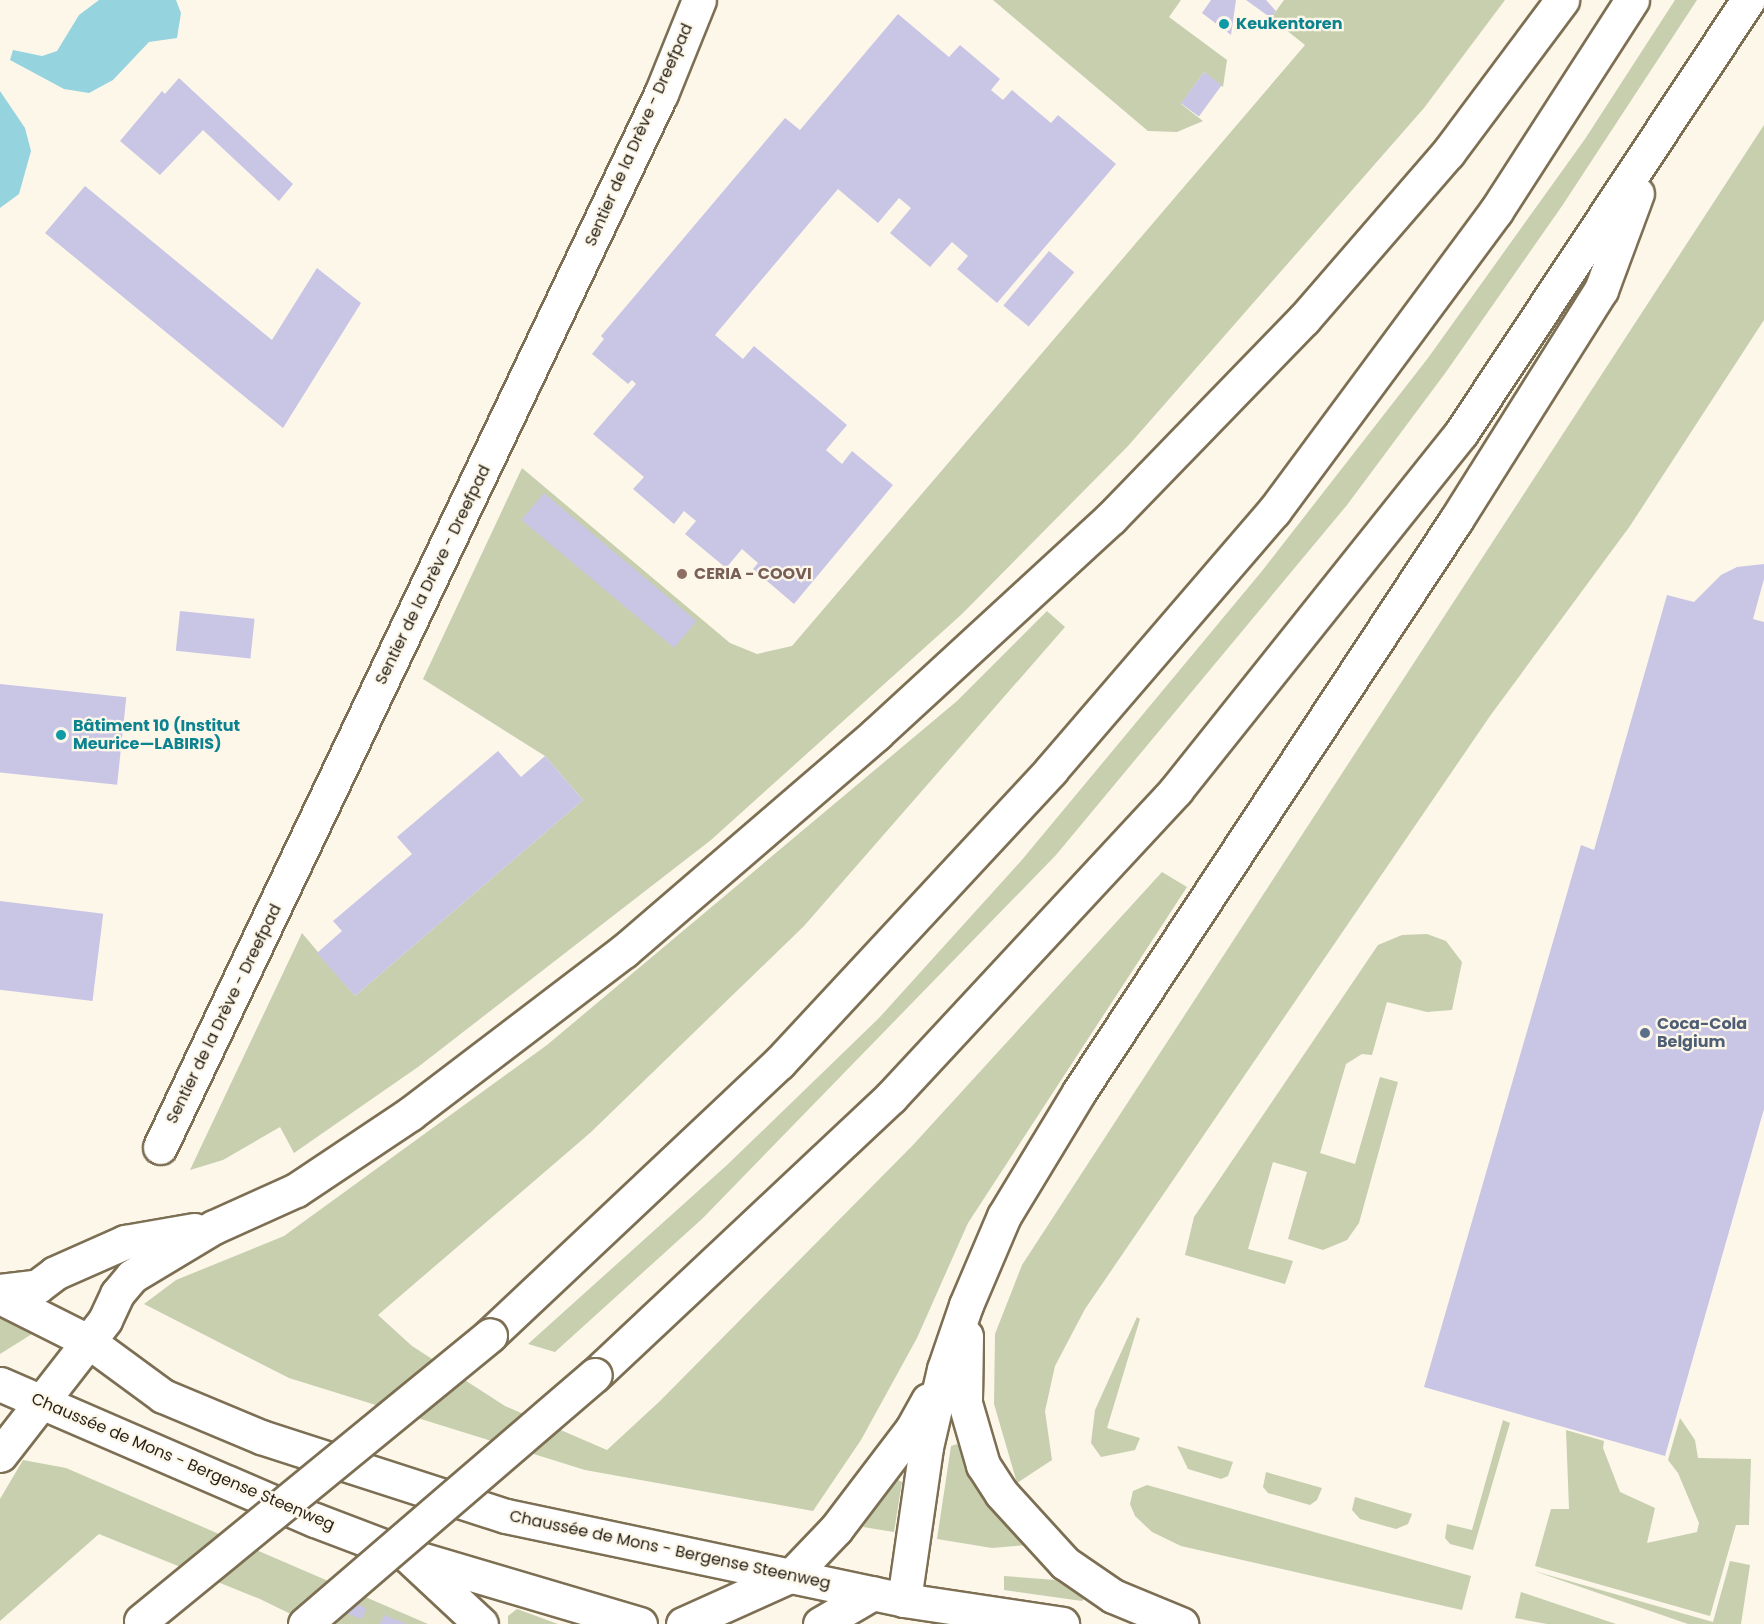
<!DOCTYPE html>
<html>
<head>
<meta charset="utf-8">
<style>
	body { margin:0 }
	#map { position:relative; width:1764px; height:1624px; overflow:hidden; background:#fdf7ea; font-family:Poppins,sans-serif }
	div>[style] { position:absolute }
	.green>* { inset:0; background:#c7cfae }
	.water>* { inset:0; background:#95d3df }
	.building>* { inset:0; background:#c9c5e5; transform-origin:0 0 }
	.roads { filter:drop-shadow(2px 0 #7d6f53) drop-shadow(-2px 0 #7d6f53) drop-shadow(0 2px #7d6f53) drop-shadow(0 -2px #7d6f53) }
	.minor>* { height:33px; margin:-16.5px; padding:0 16.5px; transform-origin:16.5px; border-radius:16.5px; background:#fff }
	.major>* { height:33px; margin:-16.5px; padding:0 16.5px; transform-origin:16.5px; border-radius:16.5px; background:#fff }
	.highway>* { height:33px; margin:-16.5px; padding:0 16.5px; transform-origin:16.5px; border-radius:16.5px; background:#fff }
	.bridges { filter:drop-shadow(2px 0 #7d6f53) drop-shadow(-2px 0 #7d6f53) drop-shadow(0 2px #7d6f53) drop-shadow(0 -2px #7d6f53) }
	.highway-bridge>* { height:33px; margin:-16.5px; padding:0 16.5px; transform-origin:16.5px; border-radius:16.5px; background:#fff }
	.dots>* { width:16px; height:16px; translate:-50% -50%; box-sizing:border-box; border:3px solid #fdf7ea; border-radius:50% }
	span { translate:-50% -50%; white-space:nowrap; text-align:center; line-height:1.15; -webkit-text-stroke:4.5px #fdf7ea; paint-order:stroke }
	.culture-label { font-size:16px; color:#0d838f; font-weight:700 }
	.left { translate:0 -50%; text-align:left }
	.street-label { font-size:16px; color:#251f14 }
	.education-label { font-size:16px; color:#785e54; font-weight:700 }
	.service-label { font-size:16px; color:#4e5e75; font-weight:700 }
</style>
</head>
<body>
<div id="map">
	<div class="green">
		<i style="clip-path:polygon(993px 0,1181px 0,1169px 17px,1227px 60px,1223px 87px,1204px 72px,1181px 104px,1203px 121px,1177px 132px,1148px 131px)"></i>
		<i style="clip-path:polygon(1284px 0,1505px 0,1424px 108px,1128px 446px,962px 614px,711px 840px,418px 1067px,294px 1153px,280px 1127px,223px 1160px,190px 1170px,302px 933px,355px 996px,583px 800px,545px 756px,423px 679px,522px 468px,730px 643px,757px 654px,792px 646px,1305px 45px,1271px 18px)"></i>
		<i style="clip-path:polygon(1675px 0,1697px 0,1562px 206px,1446px 372px,1347px 505px,1056px 855px,703px 1218px,555px 1352px,528px 1344px,727px 1165px,879px 1018px,1021px 861px,1262px 571px,1428px 358px,1585px 139px)"></i>
		<i style="clip-path:polygon(1764px 125px,1764px 320px,1630px 526px,1490px 716px,1085px 1309px,1055px 1366px,1045px 1411px,1052px 1460px,1017px 1483px,994px 1404px,995px 1334px,1022px 1265px)"></i>
		<i style="clip-path:polygon(1047px 611px,1065px 627px,804px 926px,590px 1133px,378px 1315px,412px 1346px,505px 1406px,607px 1450px,660px 1401px,913px 1145px,1162px 872px,1187px 887px,968px 1223px,917px 1338px,861px 1440px,813px 1511px,585px 1470px,289px 1378px,144px 1304px,176px 1280px,284px 1236px,547px 1045px,957px 701px)"></i>
		<i style="clip-path:polygon(1427px 934px,1446px 941px,1462px 962px,1452px 1010px,1427px 1012px,1387px 1002px,1372px 1055px,1362px 1054px,1346px 1064px,1320px 1153px,1355px 1164px,1380px 1077px,1398px 1082px,1359px 1223px,1347px 1240px,1323px 1250px,1288px 1239px,1307px 1172px,1273px 1162px,1248px 1249px,1293px 1261px,1285px 1284px,1185px 1255px,1194px 1217px,1378px 945px,1402px 935px)"></i>
		<i style="clip-path:polygon(0 1317px,32px 1334px,0 1354px)"></i>
		<i style="clip-path:polygon(1137px 1317px,1140px 1319px,1107px 1428px,1140px 1438px,1135px 1450px,1101px 1457px,1091px 1443px,1095px 1410px)"></i>
		<i style="clip-path:polygon(1680px 1418px,1695px 1440px,1698px 1458px,1751px 1459px,1749px 1525px,1736px 1525px,1710px 1616px,1535px 1566px,1551px 1509px,1569px 1509px,1566px 1430px,1604px 1441px,1603px 1448px,1620px 1492px,1655px 1508px,1647px 1543px,1697px 1532px,1699px 1523px,1678px 1473px,1668px 1460px)"></i>
		<i style="clip-path:polygon(1503px 1420px,1510px 1423px,1473px 1550px,1450px 1544px,1445px 1538px,1447px 1524px,1472px 1530px)"></i>
		<i style="clip-path:polygon(957px 1444px,995px 1508px,1026px 1545px,992px 1548px,937px 1539px,951px 1446px)"></i>
		<i style="clip-path:polygon(1177px 1446px,1233px 1462px,1228px 1476px,1221px 1479px,1188px 1469px)"></i>
		<i style="clip-path:polygon(23px 1460px,66px 1468px,428px 1624px,311px 1624px,260px 1599px,99px 1534px,0 1621px,0 1499px)"></i>
		<i style="clip-path:polygon(1266px 1472px,1322px 1488px,1317px 1500px,1310px 1505px,1268px 1493px,1263px 1487px)"></i>
		<i style="clip-path:polygon(896px 1479px,902px 1482px,894px 1532px,863px 1527px)"></i>
		<i style="clip-path:polygon(1147px 1485px,1471px 1576px,1462px 1610px,1181px 1546px,1152px 1532px,1135px 1516px,1130px 1504px,1133px 1491px)"></i>
		<i style="clip-path:polygon(1355px 1497px,1412px 1514px,1408px 1524px,1396px 1529px,1360px 1519px,1352px 1510px)"></i>
		<i style="clip-path:polygon(1730px 1561px,1750px 1565px,1741px 1624px,1688px 1624px,1534px 1571px,1713px 1622px)"></i>
		<i style="clip-path:polygon(1004px 1576px,1069px 1581px,1086px 1597px,1082px 1601px,1004px 1590px)"></i>
		<i style="clip-path:polygon(1521px 1592px,1616px 1624px,1547px 1624px,1515px 1618px)"></i>
		<i style="clip-path:polygon(517px 1609px,558px 1624px,508px 1624px,508px 1616px)"></i>
	</div>
	<div class="water">
		<i style="clip-path:polygon(99px 0,176px 0,181px 13px,177px 38px,149px 42px,113px 80px,89px 93px,64px 89px,10px 60px,13px 50px,42px 56px,57px 51px,79px 15px)"></i>
		<i style="clip-path:polygon(0 91px,25px 128px,31px 151px,19px 194px,0 208px)"></i>
	</div>
	<div class="building">
		<i style="clip-path:polygon(1211px 0,1236px 0,1231px 35px,1202px 13px)"></i>
		<i style="clip-path:polygon(1246px 0,1266px 0,1276px 11px,1271px 18px)"></i>
		<i style="clip-path:polygon(898px 14px,949px 57px,960px 45px,1000px 79px,991px 90px,1003px 100px,1012px 90px,1051px 123px,1058px 115px,1116px 164px,997px 303px,957px 269px,968px 256px,952px 242px,930px 267px,890px 233px,911px 208px,899px 198px,878px 223px,838px 189px,715px 335px,743px 359px,754px 346px,847px 425px,826px 450px,842px 464px,852px 451px,893px 485px,794px 604px,753px 569px,758px 563px,742px 549px,726px 568px,685px 534px,696px 521px,684px 511px,674px 524px,633px 489px,644px 477px,593px 434px,636px 384px,632px 380px,628px 384px,592px 354px,604px 339px,601px 336px,785px 118px,800px 130px)"></i>
		<i style="left:1204px;top:72px;width:22px;height:39px;rotate:36deg"></i>
		<i style="clip-path:polygon(179px 78px,293px 184px,279px 201px,203px 130px,160px 175px,120px 141px,162px 91px,165px 94px)"></i>
		<i style="clip-path:polygon(85px 186px,272px 340px,317px 268px,361px 303px,283px 428px,45px 233px)"></i>
		<i style="left:1049px;top:251px;width:33px;height:71px;rotate:40deg"></i>
		<i style="left:544px;top:493px;width:199px;height:35px;rotate:40deg"></i>
		<i style="clip-path:polygon(1764px 564px,1764px 579px,1753px 619px,1764px 622px,1764px 1109px,1665px 1456px,1424px 1387px,1581px 845px,1594px 850px,1667px 595px,1694px 602px,1721px 575px,1737px 567px)"></i>
		<i style="left:180px;top:611px;width:75px;height:40px;rotate:6deg"></i>
		<i style="left:0;top:684px;width:127px;height:88px;rotate:6deg"></i>
		<i style="clip-path:polygon(498px 751px,521px 777px,545px 756px,583px 800px,355px 996px,317px 953px,342px 931px,333px 921px,412px 854px,397px 837px)"></i>
		<i style="left:0;top:901px;width:104px;height:88px;rotate:7deg"></i>
		<i style="left:346px;top:1600px;width:22px;height:12px;rotate:22deg"></i>
		<i style="clip-path:polygon(384px 1615px,407px 1624px,380px 1624px)"></i>
	</div>
	<div class="roads">
		<div class="minor">
			<i style="left:160px;top:1147px;width:1166px;rotate:-64.56deg"></i>
			<i style="left:661px;top:94px;width:101px;rotate:-68deg"></i>
			<i style="left:407px;top:1555px;width:101px;rotate:43deg"></i>
		</div>
		<div class="major">
			<i style="left:0;top:1297px;width:98px;rotate:26.6deg"></i>
			<i style="left:88px;top:1341px;width:93px;rotate:36.3deg"></i>
			<i style="left:163px;top:1396px;width:106px;rotate:22.7deg"></i>
			<i style="left:261px;top:1437px;width:257px;rotate:17.9deg"></i>
			<i style="left:506px;top:1516px;width:407px;rotate:11.9deg"></i>
			<i style="left:904px;top:1600px;width:160px;rotate:8.6deg"></i>
			<i style="left:0;top:1384px;width:343px;rotate:23.4deg"></i>
			<i style="left:315px;top:1520px;width:98px;rotate:20.8deg"></i>
			<i style="left:407px;top:1555px;width:243px;rotate:16.5deg"></i>
			<i style="left:820px;top:1624px;width:61px;rotate:-30.3deg"></i>
		</div>
		<div class="highway">
			<i style="left:0;top:1291px;width:38px;rotate:-7deg"></i>
			<i style="left:38px;top:1286px;width:21px;rotate:-37deg"></i>
			<i style="left:55px;top:1273px;width:77px;rotate:-23.9deg"></i>
			<i style="left:125px;top:1242px;width:70px;rotate:-9.9deg"></i>
			<i style="left:490px;top:1335px;width:397px;rotate:-43.3deg"></i>
			<i style="left:779px;top:1063px;width:400px;rotate:-47.1deg"></i>
			<i style="left:1051px;top:770px;width:342px;rotate:-49.3deg"></i>
			<i style="left:1274px;top:511px;width:373px;rotate:-53.5deg"></i>
			<i style="left:1496px;top:211px;width:251px;rotate:-57.2deg"></i>
			<i style="left:966px;top:1336px;width:67px;rotate:90.9deg"></i>
			<i style="left:965px;top:1403px;width:65px;rotate:73.8deg"></i>
			<i style="left:983px;top:1465px;width:33px;rotate:57deg"></i>
			<i style="left:1001px;top:1493px;width:95px;rotate:47.6deg"></i>
			<i style="left:1065px;top:1563px;width:58px;rotate:34.5deg"></i>
			<i style="left:1113px;top:1596px;width:74px;rotate:22.4deg"></i>
			<i style="left:595px;top:1375px;width:406px;rotate:-43.2deg"></i>
			<i style="left:891px;top:1097px;width:419px;rotate:-47.1deg"></i>
			<i style="left:1176px;top:790px;width:457px;rotate:-51.4deg"></i>
			<i style="left:1461px;top:433px;width:519px;rotate:-56.46deg"></i>
			<i style="left:0;top:1455px;width:171px;rotate:-52.1deg"></i>
			<i style="left:105px;top:1320px;width:29px;rotate:-65deg"></i>
			<i style="left:117px;top:1294px;width:23px;rotate:-50deg"></i>
			<i style="left:132px;top:1276px;width:96px;rotate:-30.9deg"></i>
			<i style="left:214px;top:1227px;width:90px;rotate:-24.3deg"></i>
			<i style="left:296px;top:1190px;width:137px;rotate:-33.7deg"></i>
			<i style="left:410px;top:1114px;width:269px;rotate:-37.3deg"></i>
			<i style="left:624px;top:951px;width:333px;rotate:-40.7deg"></i>
			<i style="left:876px;top:734px;width:319px;rotate:-42.6deg"></i>
			<i style="left:1111px;top:518px;width:277px;rotate:-45.9deg"></i>
			<i style="left:1304px;top:319px;width:220px;rotate:-49.1deg"></i>
			<i style="left:1448px;top:153px;width:191px;rotate:-53.3deg"></i>
			<i style="left:904px;top:1600px;width:155px;rotate:-81.8deg"></i>
			<i style="left:926px;top:1447px;width:80px;rotate:-77deg"></i>
			<i style="left:944px;top:1369px;width:68px;rotate:-71deg"></i>
			<i style="left:966px;top:1305px;width:97px;rotate:-66.9deg"></i>
			<i style="left:1004px;top:1216px;width:145px;rotate:-58.8deg"></i>
			<i style="left:1079px;top:1092px;width:685px;rotate:-56.61deg"></i>
			<i style="left:1456px;top:520px;width:272px;rotate:-57.8deg"></i>
			<i style="left:1601px;top:290px;width:103px;rotate:-69.6deg"></i>
			<i style="left:683px;top:1624px;width:120px;rotate:-24.2deg"></i>
			<i style="left:792px;top:1575px;width:64px;rotate:-46.3deg"></i>
			<i style="left:836px;top:1529px;width:126px;rotate:-52.8deg"></i>
			<i style="left:912px;top:1429px;width:33px;rotate:-61deg"></i>
		</div>
	</div>
	<div class="bridges">
		<div class="highway-bridge">
			<i style="left:141px;top:1621px;width:451px;rotate:-39.3deg"></i>
			<i style="left:305px;top:1624px;width:382px;rotate:-40.7deg"></i>
		</div>
	</div>
	<div class="dots">
		<i style="left:1224px;top:24px;background:#0f9aa8"></i>
		<i style="left:682px;top:574px;background:#8d6e63"></i>
		<i style="left:61px;top:735px;background:#0f9aa8"></i>
		<i style="left:1645px;top:1033px;background:#5c6f8a"></i>
	</div>
	<div class="culture-label">
		<span class="left" style="left:1236px;top:24px">Keukentoren</span>
		<span class="left" style="left:73px;top:735px">Bâtiment 10 (Institut<br>Meurice—LABIRIS)</span>
	</div>
	<div class="street-label">
		<span style="left:639px;top:135px;rotate:-66deg">Sentier de la Drève - Dreefpad</span>
		<span style="left:433px;top:575px;rotate:-64deg">Sentier de la Drève - Dreefpad</span>
		<span style="left:224px;top:1014px;rotate:-64deg">Sentier de la Drève - Dreefpad</span>
		<span style="left:183px;top:1462px;rotate:23deg">Chaussée de Mons - Bergense Steenweg</span>
		<span style="left:670px;top:1550px;rotate:12deg">Chaussée de Mons - Bergense Steenweg</span>
	</div>
	<div class="education-label">
		<span class="left" style="left:694px;top:574px">CERIA - COOVI</span>
	</div>
	<div class="service-label">
		<span class="left" style="left:1657px;top:1033px">Coca-Cola<br>Belgium</span>
	</div>
</div>
</body>
</html>
